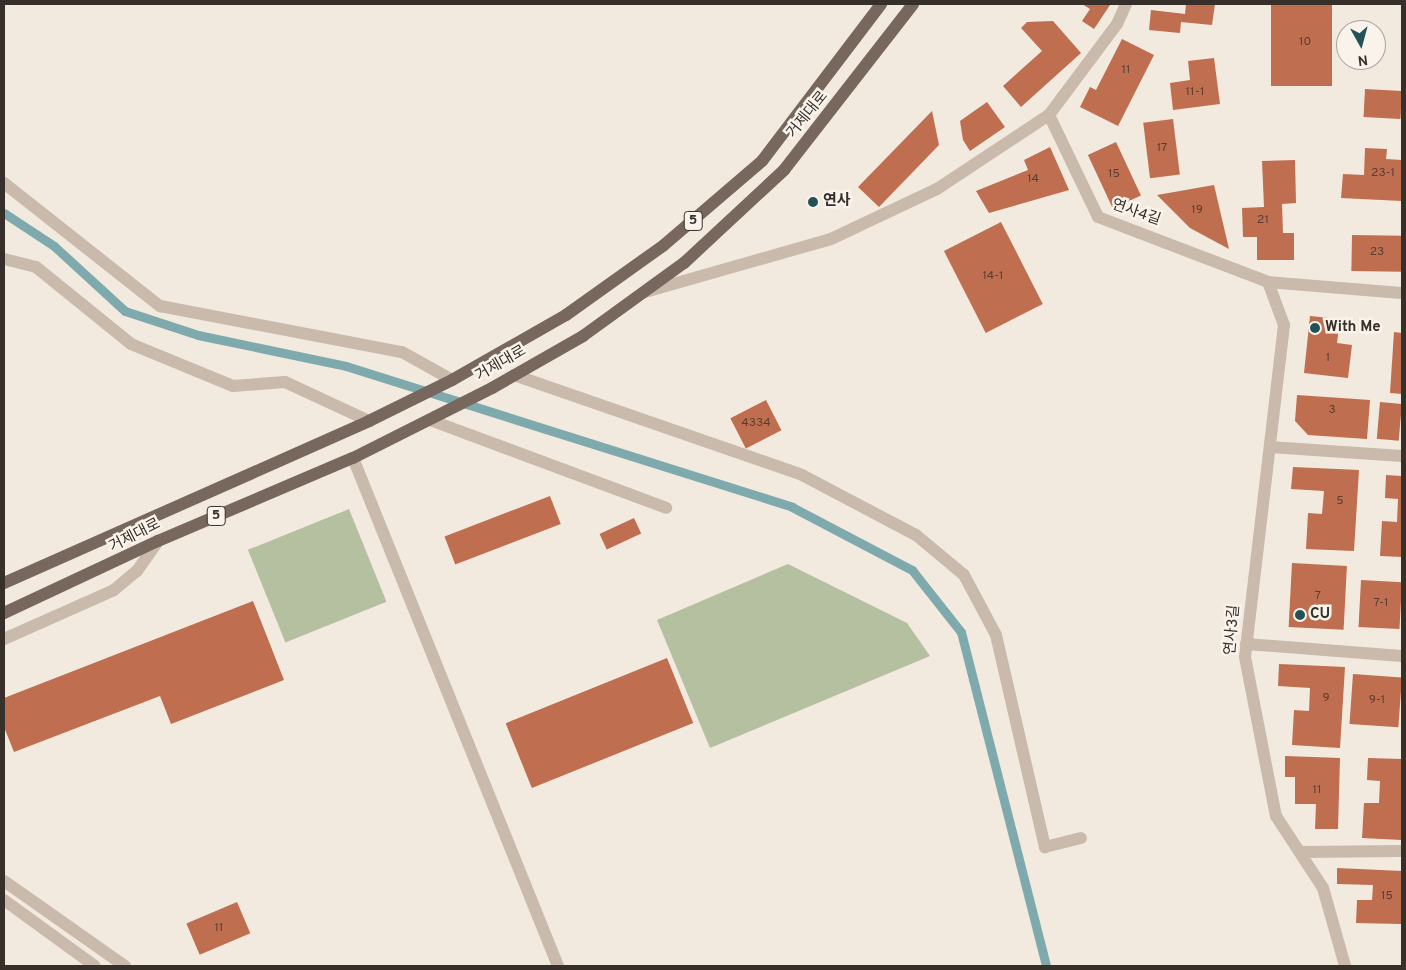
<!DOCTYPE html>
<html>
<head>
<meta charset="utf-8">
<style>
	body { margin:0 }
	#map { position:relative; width:1406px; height:970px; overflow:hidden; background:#f2e9df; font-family:Overpass,"Noto Sans KR",sans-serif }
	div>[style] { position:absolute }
	.green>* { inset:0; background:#b4c09f; transform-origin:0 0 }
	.stream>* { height:9px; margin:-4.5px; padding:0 4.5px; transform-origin:4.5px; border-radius:4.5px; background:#7faaad }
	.building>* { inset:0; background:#bf6e4f; transform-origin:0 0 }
	.service>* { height:12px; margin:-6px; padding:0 6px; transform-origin:6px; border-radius:6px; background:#c9baab }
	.minor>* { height:12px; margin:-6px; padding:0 6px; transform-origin:6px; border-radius:6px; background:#c9baab }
	.tertiary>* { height:12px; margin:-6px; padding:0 6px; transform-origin:6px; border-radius:6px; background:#c9baab }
	.primary>* { height:12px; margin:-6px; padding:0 6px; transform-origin:6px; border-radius:6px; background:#78675c }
	.dots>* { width:14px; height:14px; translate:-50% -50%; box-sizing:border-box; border:2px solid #f9f3eb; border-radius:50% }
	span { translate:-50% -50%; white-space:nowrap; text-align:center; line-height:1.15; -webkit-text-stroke:5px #f9f3eb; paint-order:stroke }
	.number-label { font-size:12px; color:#593f33 }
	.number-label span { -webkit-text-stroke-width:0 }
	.shield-label span { padding:1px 4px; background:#f9f3eb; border:1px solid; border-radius:4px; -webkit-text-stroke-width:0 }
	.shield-label { font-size:14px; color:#372f2a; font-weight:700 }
	.street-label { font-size:15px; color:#372f2a }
	.poi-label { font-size:15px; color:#372f2a; font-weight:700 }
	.left { translate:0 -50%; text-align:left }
	.frame { position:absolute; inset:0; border:5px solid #372f2a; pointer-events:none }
	.north { position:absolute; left:1336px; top:20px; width:50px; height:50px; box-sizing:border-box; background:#f9f3eb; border:1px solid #aba59e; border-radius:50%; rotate:173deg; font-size:14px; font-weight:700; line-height:20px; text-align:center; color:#372f2a }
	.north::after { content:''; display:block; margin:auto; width:18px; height:22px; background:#225257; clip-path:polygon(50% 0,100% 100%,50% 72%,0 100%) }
</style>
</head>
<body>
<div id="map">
	<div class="green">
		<i style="left:349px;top:509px;width:100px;height:109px;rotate:68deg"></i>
		<i style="clip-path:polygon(788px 564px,907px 623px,930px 656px,710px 748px,657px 620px)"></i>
	</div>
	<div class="stream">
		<i style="left:4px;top:213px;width:60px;rotate:33.4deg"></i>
		<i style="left:54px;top:246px;width:96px;rotate:42.5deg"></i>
		<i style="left:125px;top:311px;width:77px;rotate:18.2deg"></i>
		<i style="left:198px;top:335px;width:151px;rotate:11.8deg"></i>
		<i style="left:346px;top:366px;width:468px;rotate:17.5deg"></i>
		<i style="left:792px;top:507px;width:136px;rotate:27.7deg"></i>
		<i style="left:912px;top:570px;width:79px;rotate:51.7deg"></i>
		<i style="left:961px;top:632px;width:345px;rotate:75.7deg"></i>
	</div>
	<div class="building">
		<i style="clip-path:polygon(1082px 4px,1110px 5px,1094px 29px,1082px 21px,1090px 9px)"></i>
		<i style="clip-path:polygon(1186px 4px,1215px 4px,1212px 25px,1181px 22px,1180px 33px,1149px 30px,1151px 10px,1185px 14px)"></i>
		<i style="left:1271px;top:4px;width:61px;height:82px"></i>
		<i style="clip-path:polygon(1053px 21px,1081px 53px,1021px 107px,1003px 86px,1042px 51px,1021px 28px,1027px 22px)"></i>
		<i style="clip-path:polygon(1122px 39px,1154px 55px,1118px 126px,1080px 107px,1090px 87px,1096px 90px)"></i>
		<i style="clip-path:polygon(1214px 58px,1220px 104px,1173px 110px,1170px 83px,1190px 80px,1188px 61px)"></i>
		<i style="left:1365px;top:89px;width:37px;height:28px;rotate:3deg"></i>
		<i style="clip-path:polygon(987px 102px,1005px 127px,970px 151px,963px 140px,960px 121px)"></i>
		<i style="clip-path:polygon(932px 111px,939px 145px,879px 207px,858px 187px)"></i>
		<i style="left:1173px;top:119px;width:56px;height:30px;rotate:83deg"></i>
		<i style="left:1116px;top:142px;width:59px;height:31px;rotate:65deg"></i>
		<i style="clip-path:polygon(1050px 147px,1069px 190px,989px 213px,976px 191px,1028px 170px,1024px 160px)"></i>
		<i style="clip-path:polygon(1365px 148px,1387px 149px,1386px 159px,1402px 160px,1402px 201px,1341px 198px,1343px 174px,1364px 175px)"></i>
		<i style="clip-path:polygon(1295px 160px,1296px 203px,1282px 204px,1283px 233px,1294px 233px,1294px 260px,1257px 260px,1257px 237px,1243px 237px,1242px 208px,1264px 207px,1262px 161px)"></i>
		<i style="clip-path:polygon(1214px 185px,1229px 249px,1190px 228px,1157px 195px)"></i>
		<i style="left:1001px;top:222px;width:92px;height:64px;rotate:63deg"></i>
		<i style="left:1352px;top:235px;width:50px;height:36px;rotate:1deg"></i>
		<i style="clip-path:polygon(1310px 316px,1340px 319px,1337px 343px,1352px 345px,1348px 378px,1304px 373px)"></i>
		<i style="clip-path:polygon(1394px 332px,1402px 333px,1402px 394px,1390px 393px)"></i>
		<i style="clip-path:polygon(1297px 395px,1370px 400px,1367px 439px,1308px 435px,1295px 421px)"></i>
		<i style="left:766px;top:400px;width:34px;height:40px;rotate:63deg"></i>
		<i style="left:1380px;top:402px;width:22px;height:37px;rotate:5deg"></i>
		<i style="clip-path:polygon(1293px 467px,1359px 470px,1354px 551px,1306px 549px,1308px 513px,1322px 514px,1324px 491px,1291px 489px)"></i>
		<i style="clip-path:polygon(1386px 475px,1402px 476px,1402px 557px,1380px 556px,1382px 521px,1397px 522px,1398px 499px,1385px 498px)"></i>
		<i style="left:550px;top:496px;width:30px;height:113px;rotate:69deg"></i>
		<i style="left:634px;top:518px;width:17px;height:38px;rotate:65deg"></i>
		<i style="left:1292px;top:563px;width:55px;height:64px;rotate:3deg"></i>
		<i style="left:1361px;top:580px;width:41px;height:47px;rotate:3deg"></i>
		<i style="clip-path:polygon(253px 601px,284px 680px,171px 724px,160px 696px,14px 752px,4px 727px,4px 698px)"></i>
		<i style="left:667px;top:658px;width:70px;height:174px;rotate:68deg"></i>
		<i style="clip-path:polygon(1279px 664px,1345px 667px,1340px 748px,1292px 745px,1294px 710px,1309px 711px,1310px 688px,1278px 686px)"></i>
		<i style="left:1353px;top:674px;width:49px;height:50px;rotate:4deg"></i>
		<i style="clip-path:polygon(1285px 756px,1340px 758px,1338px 829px,1315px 829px,1316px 804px,1295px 804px,1295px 777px,1285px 777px)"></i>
		<i style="clip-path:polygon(1368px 758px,1402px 759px,1402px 840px,1362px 838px,1364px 803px,1379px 803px,1380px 781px,1367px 780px)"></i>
		<i style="clip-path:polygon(1337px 868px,1402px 871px,1401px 924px,1356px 923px,1357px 900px,1372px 900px,1373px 885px,1337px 884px)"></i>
		<i style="left:237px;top:902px;width:34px;height:55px;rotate:67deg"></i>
	</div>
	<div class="service">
		<i style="left:4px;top:183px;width:199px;rotate:38.3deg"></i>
		<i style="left:160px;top:306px;width:246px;rotate:10.8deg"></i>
		<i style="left:402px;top:352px;width:57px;rotate:29.2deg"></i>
		<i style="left:4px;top:259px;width:33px;rotate:14deg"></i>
		<i style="left:36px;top:267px;width:122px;rotate:39deg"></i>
		<i style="left:131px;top:344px;width:110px;rotate:22.4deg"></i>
		<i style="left:233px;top:386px;width:52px;rotate:-4.4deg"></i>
		<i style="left:285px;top:382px;width:93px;rotate:24.9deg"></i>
		<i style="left:514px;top:375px;width:305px;rotate:19.1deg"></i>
		<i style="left:802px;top:475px;width:129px;rotate:27.8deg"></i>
		<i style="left:916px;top:535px;width:62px;rotate:39.8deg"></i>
		<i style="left:964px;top:575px;width:68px;rotate:61.9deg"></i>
		<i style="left:996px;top:635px;width:218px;rotate:77deg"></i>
		<i style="left:1045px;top:847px;width:37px;rotate:-14deg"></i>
		<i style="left:430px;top:420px;width:252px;rotate:20.4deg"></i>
		<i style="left:1270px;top:447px;width:132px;rotate:3.9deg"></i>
		<i style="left:4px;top:639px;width:120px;rotate:-24deg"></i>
		<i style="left:114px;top:590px;width:30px;rotate:-40deg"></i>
		<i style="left:137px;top:571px;width:37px;rotate:-55deg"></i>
		<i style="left:1246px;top:644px;width:156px;rotate:4.4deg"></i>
		<i style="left:1300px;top:852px;width:102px;rotate:-0.6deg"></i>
	</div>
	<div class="minor">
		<i style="left:1126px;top:4px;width:22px;rotate:114deg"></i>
		<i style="left:1117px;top:24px;width:114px;rotate:126.8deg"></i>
		<i style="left:1049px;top:115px;width:113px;rotate:64.3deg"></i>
		<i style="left:1098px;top:217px;width:182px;rotate:20.9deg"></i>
		<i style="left:1268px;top:282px;width:134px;rotate:4.7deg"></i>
		<i style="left:1268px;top:282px;width:46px;rotate:69.6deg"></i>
		<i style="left:1284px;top:325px;width:334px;rotate:96.7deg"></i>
		<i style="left:1245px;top:657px;width:162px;rotate:79deg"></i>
		<i style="left:1276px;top:816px;width:86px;rotate:56.9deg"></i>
		<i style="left:1323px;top:888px;width:81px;rotate:74.2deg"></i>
		<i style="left:645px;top:292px;width:193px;rotate:-15.9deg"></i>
		<i style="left:831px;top:239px;width:117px;rotate:-25.3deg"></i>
		<i style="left:937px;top:189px;width:134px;rotate:-33.5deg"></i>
		<i style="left:353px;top:458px;width:548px;rotate:68.02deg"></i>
	</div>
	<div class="tertiary">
		<i style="left:4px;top:881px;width:148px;rotate:35.1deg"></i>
		<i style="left:4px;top:900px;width:112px;rotate:36deg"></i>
	</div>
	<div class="primary">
		<i style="left:4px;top:583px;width:399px;rotate:-23.9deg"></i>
		<i style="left:369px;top:421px;width:93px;rotate:-26.3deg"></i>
		<i style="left:452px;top:380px;width:131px;rotate:-29.7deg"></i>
		<i style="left:566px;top:315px;width:120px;rotate:-35.5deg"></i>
		<i style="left:664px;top:245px;width:129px;rotate:-40.6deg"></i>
		<i style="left:762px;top:161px;width:197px;rotate:-52.8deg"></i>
		<i style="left:4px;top:613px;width:170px;rotate:-25.1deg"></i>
		<i style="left:158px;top:541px;width:212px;rotate:-23.1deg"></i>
		<i style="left:353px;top:458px;width:156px;rotate:-26.7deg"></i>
		<i style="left:492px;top:388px;width:105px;rotate:-29.7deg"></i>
		<i style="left:583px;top:336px;width:125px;rotate:-35.9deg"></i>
		<i style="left:684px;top:263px;width:137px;rotate:-42.9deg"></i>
		<i style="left:784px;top:170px;width:210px;rotate:-52.1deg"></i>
	</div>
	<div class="dots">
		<i style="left:813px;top:202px;background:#225257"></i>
		<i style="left:1315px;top:328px;background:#225257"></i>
		<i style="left:1300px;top:615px;background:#225257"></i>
	</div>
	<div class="number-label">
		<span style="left:1305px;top:43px">10</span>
		<span style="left:1126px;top:71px">11</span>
		<span style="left:1195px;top:93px">11-1</span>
		<span style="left:1162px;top:149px">17</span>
		<span style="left:1383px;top:174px">23-1</span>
		<span style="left:1114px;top:175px">15</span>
		<span style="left:1033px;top:180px">14</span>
		<span style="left:1197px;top:211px">19</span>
		<span style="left:1263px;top:221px">21</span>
		<span style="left:1377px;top:253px">23</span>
		<span style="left:993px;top:277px">14-1</span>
		<span style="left:1328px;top:359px">1</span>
		<span style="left:1332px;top:411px">3</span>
		<span style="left:756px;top:424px">4334</span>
		<span style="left:1340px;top:502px">5</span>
		<span style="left:1318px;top:597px">7</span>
		<span style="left:1381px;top:604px">7-1</span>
		<span style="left:1326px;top:699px">9</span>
		<span style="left:1377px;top:701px">9-1</span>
		<span style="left:1317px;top:791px">11</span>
		<span style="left:1387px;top:897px">15</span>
		<span style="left:219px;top:929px">11</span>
	</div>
	<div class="shield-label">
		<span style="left:693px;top:221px">5</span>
		<span style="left:216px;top:516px">5</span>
	</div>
	<div class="street-label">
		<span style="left:808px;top:115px;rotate:-51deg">거제대로</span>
		<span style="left:1136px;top:213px;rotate:19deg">연사4길</span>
		<span style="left:501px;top:364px;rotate:-30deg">거제대로</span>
		<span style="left:135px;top:536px;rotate:-27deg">거제대로</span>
		<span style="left:1233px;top:630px;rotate:-85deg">연사3길</span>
	</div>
	<div class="poi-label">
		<span class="left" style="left:823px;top:202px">연사</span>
		<span class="left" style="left:1325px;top:328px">With Me</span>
		<span class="left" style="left:1310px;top:615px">CU</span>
	</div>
	<div class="frame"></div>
	<div class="north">N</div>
</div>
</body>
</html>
